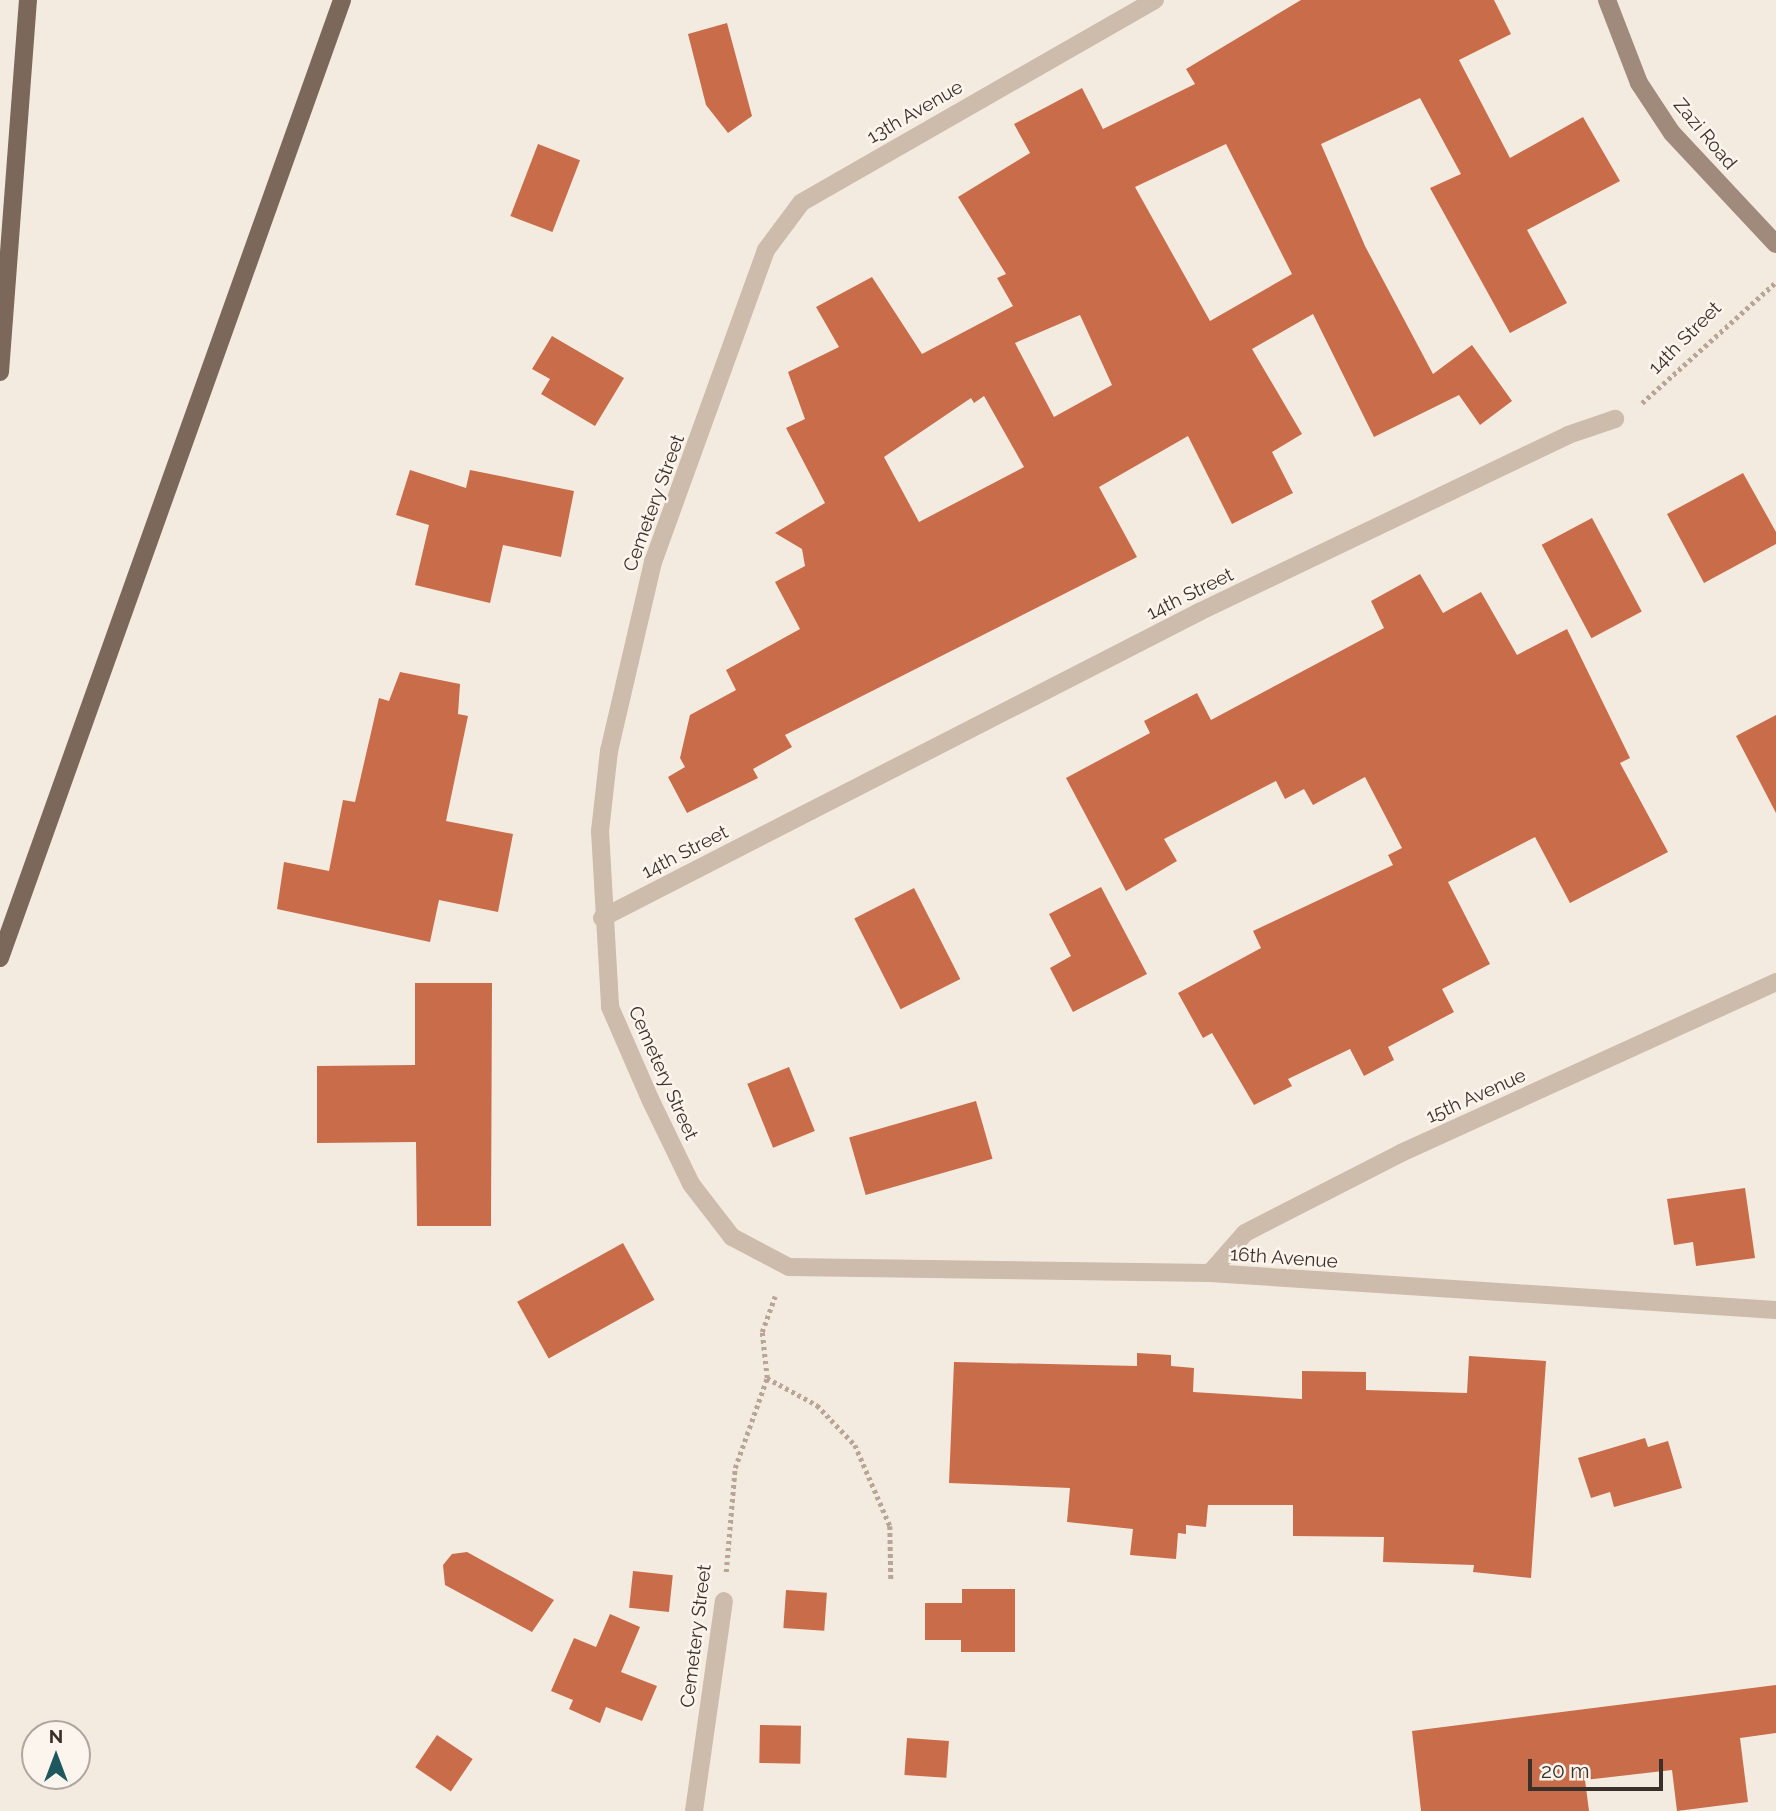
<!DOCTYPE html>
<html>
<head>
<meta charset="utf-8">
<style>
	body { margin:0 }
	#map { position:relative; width:1776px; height:1811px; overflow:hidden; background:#f4ebe0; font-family:Raleway,sans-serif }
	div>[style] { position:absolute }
	.building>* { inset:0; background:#c86c49; transform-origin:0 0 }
	.path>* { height:4.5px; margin-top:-2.25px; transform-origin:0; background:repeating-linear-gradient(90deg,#b8a595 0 3.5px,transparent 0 7px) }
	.street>* { height:18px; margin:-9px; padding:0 9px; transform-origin:9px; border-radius:9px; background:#cdbbab }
	.secondary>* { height:18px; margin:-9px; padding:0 9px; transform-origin:9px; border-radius:9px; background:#a08a7c }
	.primary>* { height:18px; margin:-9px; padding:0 9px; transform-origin:9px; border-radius:9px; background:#7c675b }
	span { translate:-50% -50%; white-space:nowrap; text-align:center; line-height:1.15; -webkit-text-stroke:5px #fbf5ed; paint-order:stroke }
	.street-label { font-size:19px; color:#3a302a }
	.north { position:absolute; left:21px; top:1720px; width:70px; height:70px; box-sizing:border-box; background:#fbf5ed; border:2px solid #aea69f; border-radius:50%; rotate:0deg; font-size:19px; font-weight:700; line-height:28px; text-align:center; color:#3a302a }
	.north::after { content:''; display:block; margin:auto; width:24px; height:32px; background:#1e575d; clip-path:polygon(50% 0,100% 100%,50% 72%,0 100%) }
	.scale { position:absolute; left:1528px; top:1759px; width:135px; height:32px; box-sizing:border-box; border:4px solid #3a302a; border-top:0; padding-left:9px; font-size:21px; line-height:24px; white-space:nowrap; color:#3a302a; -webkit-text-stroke:5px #fbf5ed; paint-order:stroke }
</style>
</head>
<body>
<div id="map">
	<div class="building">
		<i style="clip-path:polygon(evenodd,1301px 0,1494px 0,1511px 34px,1459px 60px,1510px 158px,1583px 117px,1620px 181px,1527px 230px,1567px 303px,1510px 333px,1430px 188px,1461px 174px,1420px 98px,1321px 144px,1365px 246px,1433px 374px,1472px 345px,1512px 401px,1480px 425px,1459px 395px,1374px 437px,1313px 314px,1252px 349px,1302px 434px,1272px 452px,1293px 493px,1232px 524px,1188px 436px,1099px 487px,1137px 557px,785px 735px,792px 747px,753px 769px,758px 778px,687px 813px,668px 777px,685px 767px,680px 758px,690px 715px,736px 690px,726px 670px,800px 629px,775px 582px,805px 566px,802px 549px,775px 533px,825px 503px,786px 428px,805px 419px,788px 372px,839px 347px,816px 307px,872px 277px,922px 354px,1013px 306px,997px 278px,1006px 274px,958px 197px,1030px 153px,1014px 124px,1082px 88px,1103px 129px,1195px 84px,1186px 69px,1301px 0,1226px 144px,1292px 274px,1210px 321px,1135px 187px,1226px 144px,1301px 0,1080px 315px,1112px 385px,1054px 417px,1015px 343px,1080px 315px,1301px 0,984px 396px,1024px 467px,919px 522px,884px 457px,971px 398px,974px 403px,984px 396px)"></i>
		<i style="clip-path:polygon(727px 23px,752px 116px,728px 133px,706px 105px,688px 34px)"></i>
		<i style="left:538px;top:144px;width:45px;height:77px;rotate:21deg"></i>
		<i style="clip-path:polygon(552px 336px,624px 378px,595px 426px,541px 394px,550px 379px,532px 369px)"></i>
		<i style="clip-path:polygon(410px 470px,466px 488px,470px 470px,574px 491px,561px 557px,503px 545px,490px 603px,415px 585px,429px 525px,396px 515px)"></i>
		<i style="clip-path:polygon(1743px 473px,1776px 532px,1776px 544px,1704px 583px,1667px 514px)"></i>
		<i style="left:1592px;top:518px;width:106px;height:57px;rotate:62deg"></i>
		<i style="clip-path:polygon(1420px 574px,1443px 613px,1481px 592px,1517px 655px,1567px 629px,1630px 758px,1620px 763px,1668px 852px,1570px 903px,1535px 837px,1448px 882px,1490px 964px,1442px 989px,1454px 1012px,1388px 1047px,1394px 1060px,1364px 1076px,1350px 1049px,1288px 1079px,1292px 1086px,1254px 1105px,1212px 1033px,1203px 1038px,1178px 993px,1261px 948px,1253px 931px,1393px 865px,1388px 855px,1402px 848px,1365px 777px,1313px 805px,1304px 789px,1285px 799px,1276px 781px,1164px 839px,1177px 861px,1126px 891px,1066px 778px,1150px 733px,1144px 721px,1197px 693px,1211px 720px,1384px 628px,1371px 601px)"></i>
		<i style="clip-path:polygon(400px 672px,460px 684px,458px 714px,468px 716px,446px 821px,513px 834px,498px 912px,439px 900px,430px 942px,277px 909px,284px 862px,329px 871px,343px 800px,355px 802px,379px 698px,389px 701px)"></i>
		<i style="clip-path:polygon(1776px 715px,1776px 813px,1736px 736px)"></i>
		<i style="clip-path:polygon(1101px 887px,1147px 974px,1073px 1012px,1050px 968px,1071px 956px,1049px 914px)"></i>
		<i style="left:914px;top:888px;width:102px;height:67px;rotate:63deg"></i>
		<i style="clip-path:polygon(415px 983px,492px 983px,491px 1226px,417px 1226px,416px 1142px,317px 1143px,317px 1066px,415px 1065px)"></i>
		<i style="left:789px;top:1067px;width:69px;height:45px;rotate:68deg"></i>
		<i style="left:976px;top:1101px;width:60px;height:132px;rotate:74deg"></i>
		<i style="clip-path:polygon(1745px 1188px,1755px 1258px,1696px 1266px,1693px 1242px,1674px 1245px,1667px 1199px)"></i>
		<i style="left:623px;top:1243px;width:65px;height:121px;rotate:61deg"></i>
		<i style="clip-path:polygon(1137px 1353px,1171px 1355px,1171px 1366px,1194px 1368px,1193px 1392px,1302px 1399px,1302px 1371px,1366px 1372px,1366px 1390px,1467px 1393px,1469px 1356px,1546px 1361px,1531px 1578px,1473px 1572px,1474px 1565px,1383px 1562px,1384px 1537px,1293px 1536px,1293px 1505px,1208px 1505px,1206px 1527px,1186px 1525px,1186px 1534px,1178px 1533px,1176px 1559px,1130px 1555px,1133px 1529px,1067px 1522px,1070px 1488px,949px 1483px,954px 1362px,1137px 1366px)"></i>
		<i style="clip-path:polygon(1645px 1438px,1648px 1447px,1668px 1441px,1682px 1488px,1614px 1507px,1610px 1492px,1591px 1498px,1578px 1458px)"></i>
		<i style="clip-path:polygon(467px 1552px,554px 1600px,532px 1632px,445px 1585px,443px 1565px,452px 1554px)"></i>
		<i style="left:633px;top:1571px;width:40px;height:37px;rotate:6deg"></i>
		<i style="clip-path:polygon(962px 1589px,1015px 1589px,1015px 1652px,961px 1652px,961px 1640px,925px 1640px,925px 1603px,962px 1603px)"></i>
		<i style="left:786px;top:1590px;width:41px;height:38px;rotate:4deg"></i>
		<i style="clip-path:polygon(610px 1614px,640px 1627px,621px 1672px,657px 1686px,642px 1721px,606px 1707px,600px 1723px,569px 1709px,573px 1700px,551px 1691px,574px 1638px,596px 1647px)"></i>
		<i style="clip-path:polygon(1776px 1685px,1776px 1733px,1740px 1738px,1748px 1802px,1677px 1811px,1672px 1770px,1585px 1780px,1589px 1811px,1421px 1811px,1412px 1731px)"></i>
		<i style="left:760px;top:1725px;width:41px;height:38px;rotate:1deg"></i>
		<i style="left:437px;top:1735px;width:43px;height:39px;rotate:34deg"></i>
		<i style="left:907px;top:1738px;width:42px;height:37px;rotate:4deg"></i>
	</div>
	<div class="path">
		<i style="left:1642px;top:403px;width:181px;rotate:-42.1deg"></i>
		<i style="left:767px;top:1378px;width:57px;rotate:28.4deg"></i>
		<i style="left:817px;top:1405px;width:55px;rotate:46.5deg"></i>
		<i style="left:855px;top:1445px;width:88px;rotate:66.6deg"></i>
		<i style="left:890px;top:1526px;width:53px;rotate:88.9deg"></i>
		<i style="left:726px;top:1572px;width:104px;rotate:-85.1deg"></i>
		<i style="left:735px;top:1468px;width:96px;rotate:-70.4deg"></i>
		<i style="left:767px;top:1378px;width:46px;rotate:-96.2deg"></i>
		<i style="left:762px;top:1332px;width:38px;rotate:-70deg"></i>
	</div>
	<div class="street">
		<i style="left:1155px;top:0;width:408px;rotate:150.2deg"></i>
		<i style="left:801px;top:203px;width:59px;rotate:126.7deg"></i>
		<i style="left:766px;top:250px;width:332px;rotate:109.9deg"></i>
		<i style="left:653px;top:562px;width:194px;rotate:103.1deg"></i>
		<i style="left:609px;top:751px;width:81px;rotate:96.4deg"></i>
		<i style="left:600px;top:831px;width:176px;rotate:86.7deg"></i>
		<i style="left:610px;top:1007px;width:100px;rotate:66.5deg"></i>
		<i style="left:650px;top:1099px;width:94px;rotate:64.2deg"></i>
		<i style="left:691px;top:1184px;width:67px;rotate:52.3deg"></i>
		<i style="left:732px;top:1237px;width:64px;rotate:27.8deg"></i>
		<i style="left:789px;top:1267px;width:421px;rotate:0.8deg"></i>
		<i style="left:1210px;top:1273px;width:567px;rotate:3.74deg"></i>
		<i style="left:602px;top:918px;width:671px;rotate:-27.14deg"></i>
		<i style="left:1199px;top:612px;width:409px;rotate:-25.6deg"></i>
		<i style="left:1568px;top:435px;width:50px;rotate:-18.8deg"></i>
		<i style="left:1210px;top:1273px;width:53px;rotate:-48.8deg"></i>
		<i style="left:1245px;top:1233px;width:175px;rotate:-27.1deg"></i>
		<i style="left:1401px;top:1153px;width:412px;rotate:-24.5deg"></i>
		<i style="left:694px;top:1811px;width:212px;rotate:-81.9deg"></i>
	</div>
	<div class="secondary">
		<i style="left:1607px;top:0;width:89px;rotate:68.9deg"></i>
		<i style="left:1639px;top:83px;width:60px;rotate:56.6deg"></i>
		<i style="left:1672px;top:133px;width:152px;rotate:46.9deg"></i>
	</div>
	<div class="primary">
		<i style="left:0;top:372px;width:373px;rotate:-85.7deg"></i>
		<i style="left:0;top:958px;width:1017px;rotate:-70.35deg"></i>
	</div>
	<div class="street-label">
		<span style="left:915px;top:112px;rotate:-30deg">13th Avenue</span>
		<span style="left:1705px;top:134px;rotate:50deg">Zazi Road</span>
		<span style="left:1685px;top:338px;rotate:-45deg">14th Street</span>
		<span style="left:654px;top:503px;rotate:-70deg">Cemetery Street</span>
		<span style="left:1190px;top:594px;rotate:-26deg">14th Street</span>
		<span style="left:685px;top:852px;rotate:-27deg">14th Street</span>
		<span style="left:663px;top:1073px;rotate:66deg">Cemetery Street</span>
		<span style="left:1476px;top:1096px;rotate:-24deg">15th Avenue</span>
		<span style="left:1284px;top:1258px;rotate:4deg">16th Avenue</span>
		<span style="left:696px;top:1636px;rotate:-83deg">Cemetery Street</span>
	</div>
	<div class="north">N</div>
	<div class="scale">20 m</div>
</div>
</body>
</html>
